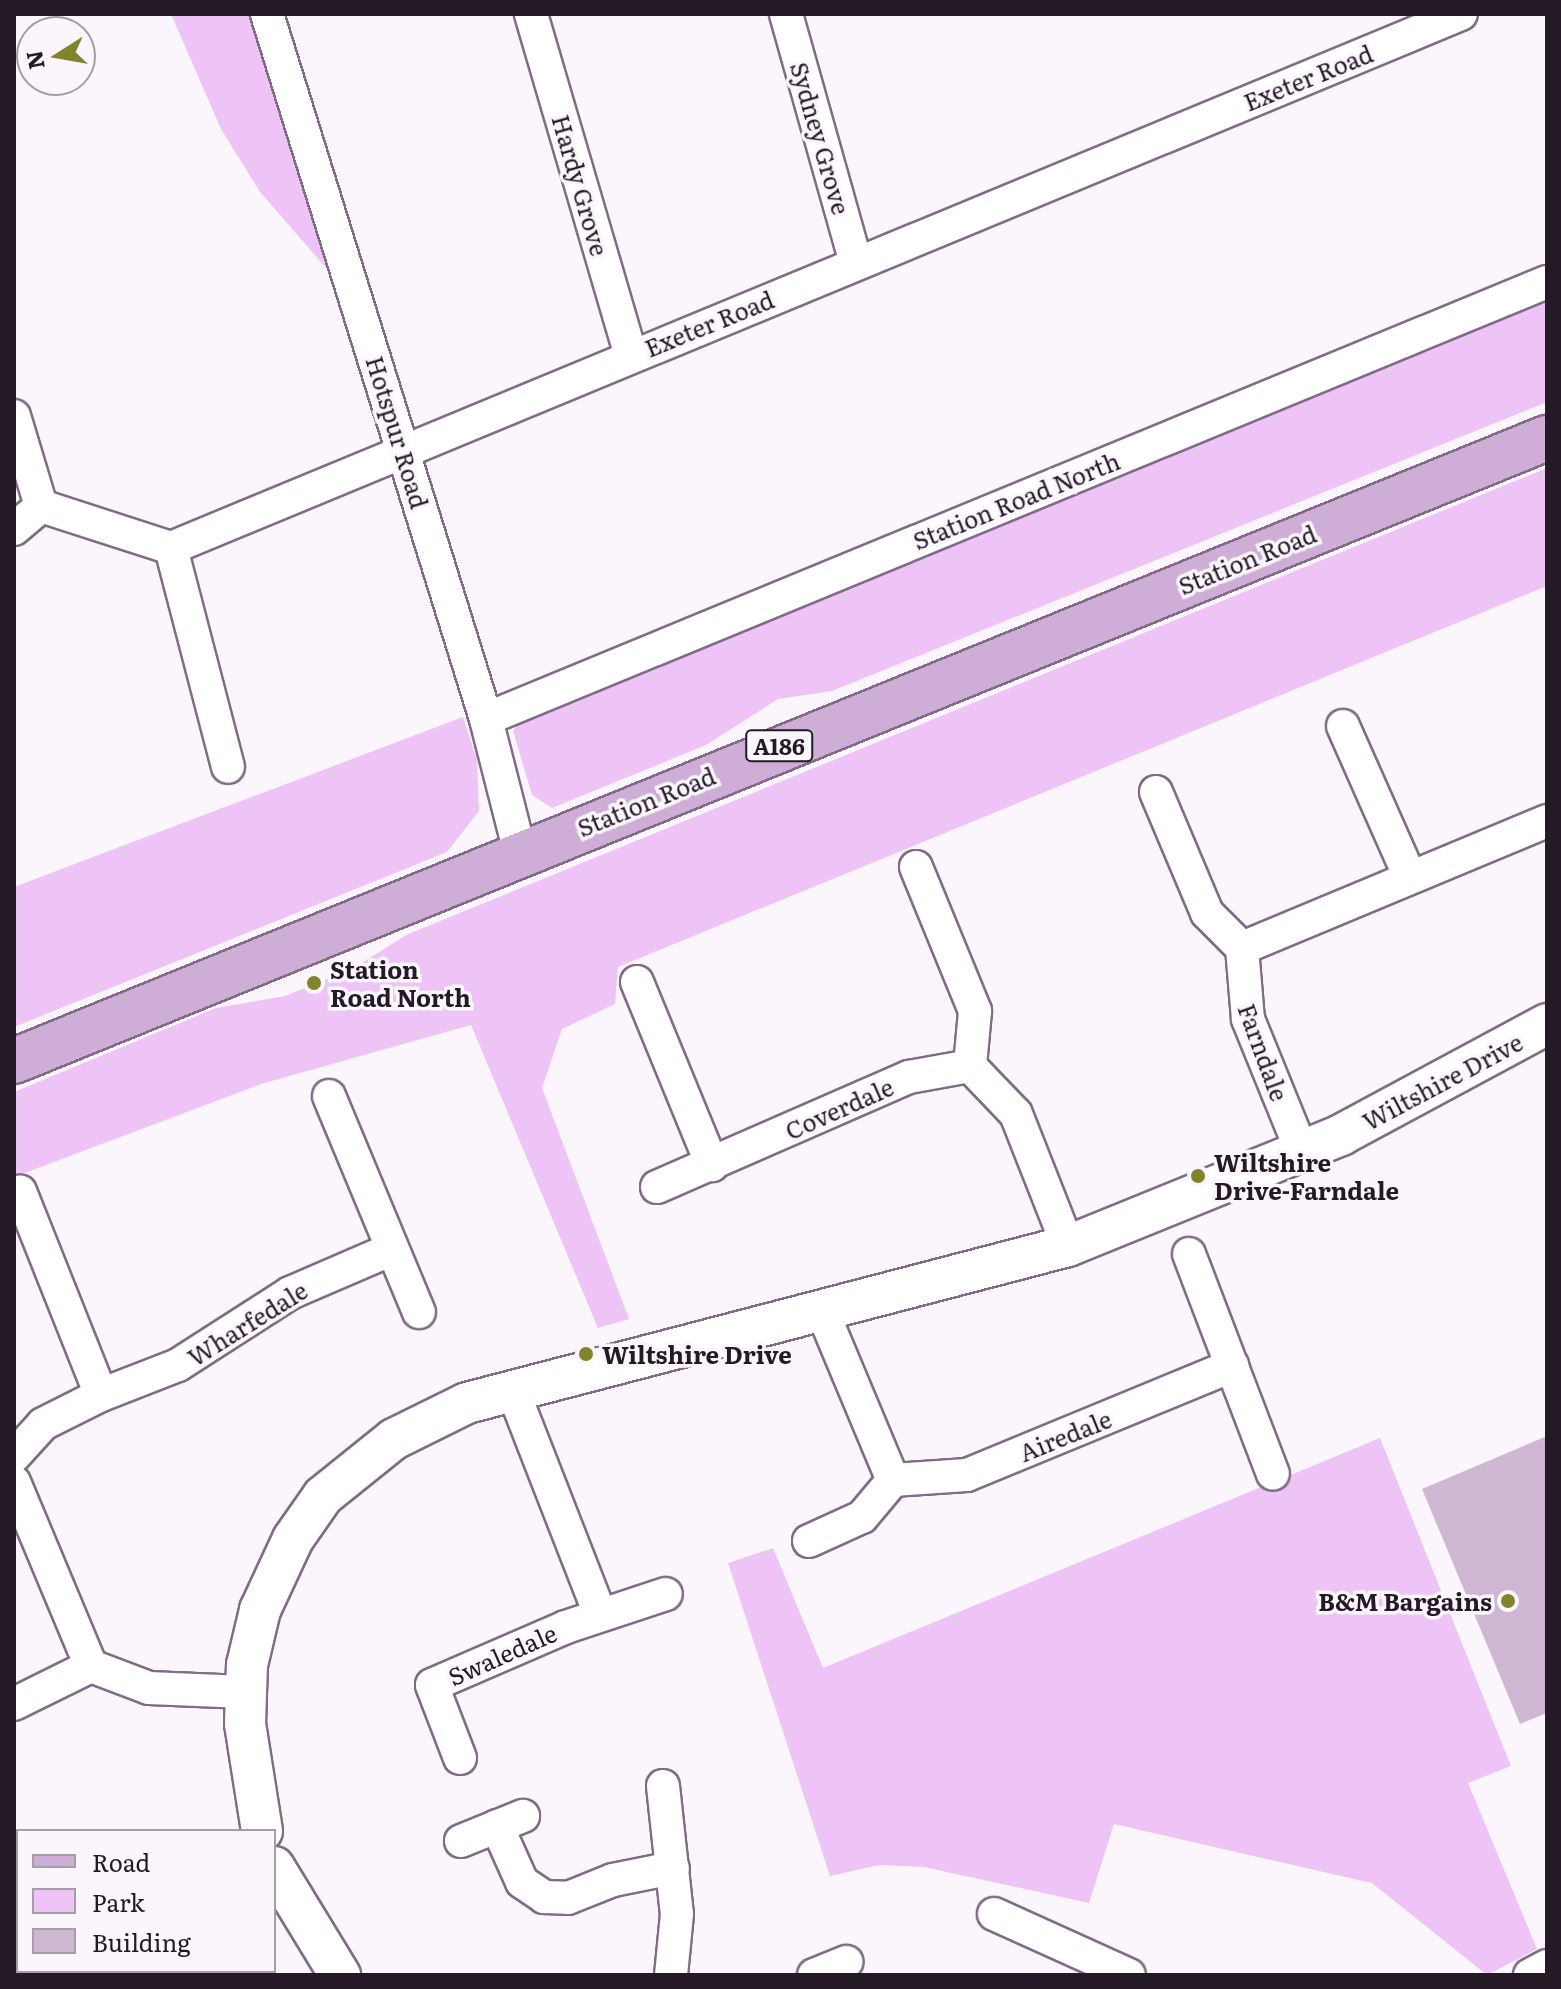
<!DOCTYPE html>
<html>
<head>
<meta charset="utf-8">
<style>
	body { margin:0 }
	#map { position:relative; width:1561px; height:1989px; overflow:hidden; background:#fbf6fc; font-family:Literata,serif }
	div>[style] { position:absolute }
	.green>* { inset:0; background:#edc4f5 }
	.building>* { inset:0; background:#cfb7d4 }
	.roads { filter:drop-shadow(2px 0 #816b86) drop-shadow(-2px 0 #816b86) drop-shadow(0 2px #816b86) drop-shadow(0 -2px #816b86) }
	.minor>* { height:32px; margin:-16px; padding:0 16px; transform-origin:16px; border-radius:16px; background:#fff }
	.tertiary>* { height:40px; margin:-20px; padding:0 20px; transform-origin:20px; border-radius:20px; background:#fff }
	.primary>* { height:44px; margin:-22px; padding:0 22px; transform-origin:22px; border-radius:22px; background:#ceadd6 }
	.dots>* { width:22px; height:22px; translate:-50% -50%; box-sizing:border-box; border:4px solid #fbf6fc; border-radius:50% }
	span { translate:-50% -50%; white-space:nowrap; text-align:center; line-height:1.15; -webkit-text-stroke:7px #fbf6fc; paint-order:stroke }
	.shield-label span { padding:2px 6px; background:#fbf6fc; border:2px solid; border-radius:6px; -webkit-text-stroke-width:0 }
	.shield-label { font-size:22px; color:#231a25; font-weight:700 }
	.street-label { font-size:24px; color:#231a25 }
	.poi-label { font-size:24px; color:#231a25; font-weight:700 }
	.left { translate:0 -50%; text-align:left }
	.right { translate:-100% -50%; text-align:right }
	.frame { position:absolute; inset:0; border:16px solid #231a25; pointer-events:none }
	.legend { position:absolute; left:16px; top:1829px; width:260px; height:144px; box-sizing:border-box; background:#fbf6fc; border:2px solid #a59ea6; margin:0; padding:10px 14px; list-style:none; font-size:24px; color:#231a25 }
	.legend li { display:flex; align-items:center; gap:16px; height:40px }
	.legend b { width:40px; border:2px solid #a59ea6 }
	.north { position:absolute; left:16px; top:16px; width:80px; height:80px; box-sizing:border-box; background:#fbf6fc; border:2px solid #a59ea6; border-radius:50%; rotate:259deg; font-size:22px; font-weight:700; line-height:32px; text-align:center; color:#231a25 }
	.north::after { content:''; display:block; margin:auto; width:28px; height:36px; background:#81832d; clip-path:polygon(50% 0,100% 100%,50% 72%,0 100%) }
</style>
</head>
<body>
<div id="map">
	<div class="green">
		<i style="clip-path:polygon(171px 14px,257px 14px,335px 278px,260px 192px,221px 129px)"></i>
		<i style="clip-path:polygon(1547px 296px,1547px 402px,832px 691px,778px 699px,706px 745px,552px 808px,532px 795px,513px 731px,524px 715px)"></i>
		<i style="clip-path:polygon(1547px 468px,1547px 586px,618px 967px,615px 1004px,562px 1029px,542px 1088px,629px 1319px,598px 1328px,471px 1025px,261px 1084px,14px 1177px,14px 1092px,216px 1008px,285px 996px,354px 968px,406px 935px)"></i>
		<i style="clip-path:polygon(463px 717px,477px 760px,479px 811px,447px 852px,14px 1027px,14px 887px)"></i>
		<i style="clip-path:polygon(1380px 1438px,1511px 1766px,1468px 1783px,1537px 1949px,1487px 1975px,1372px 1883px,1114px 1824px,1089px 1903px,924px 1867px,879px 1865px,830px 1876px,728px 1563px,773px 1548px,823px 1668px)"></i>
	</div>
	<div class="building">
		<i style="clip-path:polygon(1547px 1436px,1547px 1713px,1520px 1724px,1422px 1489px)"></i>
	</div>
	<div class="roads">
		<div class="minor">
			<i style="left:267px;top:14px;width:738px;rotate:72.74deg"></i>
			<i style="left:486px;top:719px;width:137px;rotate:75.7deg"></i>
			<i style="left:531px;top:14px;width:355px;rotate:73.7deg"></i>
			<i style="left:786px;top:14px;width:259px;rotate:74.3deg"></i>
			<i style="left:14px;top:416px;width:94px;rotate:73.3deg"></i>
			<i style="left:41px;top:506px;width:137px;rotate:17.9deg"></i>
			<i style="left:171px;top:548px;width:1396px;rotate:-22.49deg"></i>
			<i style="left:14px;top:529px;width:35px;rotate:-40deg"></i>
			<i style="left:171px;top:548px;width:226px;rotate:75.4deg"></i>
			<i style="left:486px;top:719px;width:1147px;rotate:-22.39deg"></i>
			<i style="left:1343px;top:726px;width:165px;rotate:66.1deg"></i>
			<i style="left:1156px;top:792px;width:131px;rotate:67.1deg"></i>
			<i style="left:1207px;top:913px;width:49px;rotate:45deg"></i>
			<i style="left:1242px;top:948px;width:71px;rotate:85.2deg"></i>
			<i style="left:1248px;top:1019px;width:144px;rotate:67.9deg"></i>
			<i style="left:916px;top:867px;width:156px;rotate:67.7deg"></i>
			<i style="left:975px;top:1011px;width:55px;rotate:95.2deg"></i>
			<i style="left:970px;top:1066px;width:66px;rotate:46.2deg"></i>
			<i style="left:1016px;top:1114px;width:142px;rotate:68.5deg"></i>
			<i style="left:1242px;top:948px;width:330px;rotate:-22.6deg"></i>
			<i style="left:637px;top:982px;width:198px;rotate:67.7deg"></i>
			<i style="left:329px;top:1096px;width:234px;rotate:67.4deg"></i>
			<i style="left:657px;top:1187px;width:275px;rotate:-23.6deg"></i>
			<i style="left:909px;top:1077px;width:62px;rotate:-10.2deg"></i>
			<i style="left:1189px;top:1254px;width:235px;rotate:69.1deg"></i>
			<i style="left:823px;top:1313px;width:181px;rotate:67.3deg"></i>
			<i style="left:513px;top:1391px;width:239px;rotate:68.7deg"></i>
			<i style="left:101px;top:1395px;width:83px;rotate:-21.3deg"></i>
			<i style="left:178px;top:1365px;width:133px;rotate:-32.7deg"></i>
			<i style="left:290px;top:1293px;width:111px;rotate:-23.3deg"></i>
			<i style="left:14px;top:1456px;width:43px;rotate:-47.8deg"></i>
			<i style="left:43px;top:1424px;width:65px;rotate:-26.6deg"></i>
			<i style="left:101px;top:1395px;width:219px;rotate:-111.7deg"></i>
			<i style="left:14px;top:1482px;width:199px;rotate:67.3deg"></i>
			<i style="left:809px;top:1541px;width:58px;rotate:-24.4deg"></i>
			<i style="left:862px;top:1517px;width:48px;rotate:-50deg"></i>
			<i style="left:893px;top:1480px;width:74px;rotate:-3.9deg"></i>
			<i style="left:967px;top:1475px;width:287px;rotate:-22.4deg"></i>
			<i style="left:14px;top:1704px;width:86px;rotate:-26.3deg"></i>
			<i style="left:91px;top:1666px;width:62px;rotate:20.8deg"></i>
			<i style="left:149px;top:1688px;width:96px;rotate:2.4deg"></i>
			<i style="left:460px;top:1758px;width:78px;rotate:-111deg"></i>
			<i style="left:432px;top:1685px;width:146px;rotate:-23.4deg"></i>
			<i style="left:566px;top:1627px;width:105px;rotate:-18.3deg"></i>
			<i style="left:663px;top:1786px;width:129px;rotate:83.8deg"></i>
			<i style="left:677px;top:1914px;width:61px;rotate:95.6deg"></i>
			<i style="left:497px;top:1826px;width:61px;rotate:65.9deg"></i>
			<i style="left:522px;top:1882px;width:27px;rotate:34deg"></i>
			<i style="left:544px;top:1897px;width:24px;rotate:2deg"></i>
			<i style="left:568px;top:1898px;width:48px;rotate:-21.8deg"></i>
			<i style="left:613px;top:1880px;width:61px;rotate:-11.3deg"></i>
			<i style="left:461px;top:1841px;width:67px;rotate:-22deg"></i>
			<i style="left:994px;top:1914px;width:148px;rotate:24.3deg"></i>
			<i style="left:96px;top:1975px;width:10px;rotate:-24deg"></i>
			<i style="left:814px;top:1975px;width:35px;rotate:-22deg"></i>
			<i style="left:1530px;top:1975px;width:19px;rotate:-28deg"></i>
		</div>
		<div class="tertiary">
			<i style="left:262px;top:1831px;width:108px;rotate:-99deg"></i>
			<i style="left:245px;top:1724px;width:59px;rotate:-88.1deg"></i>
			<i style="left:247px;top:1665px;width:57px;rotate:-76.7deg"></i>
			<i style="left:260px;top:1610px;width:78px;rotate:-65.1deg"></i>
			<i style="left:293px;top:1539px;width:52px;rotate:-55.1deg"></i>
			<i style="left:323px;top:1496px;width:91px;rotate:-38.8deg"></i>
			<i style="left:394px;top:1439px;width:81px;rotate:-26.3deg"></i>
			<i style="left:467px;top:1403px;width:621px;rotate:-14.64deg"></i>
			<i style="left:1068px;top:1246px;width:295px;rotate:-22.1deg"></i>
			<i style="left:1341px;top:1135px;width:234px;rotate:-28.3deg"></i>
			<i style="left:274px;top:1867px;width:127px;rotate:58.6deg"></i>
		</div>
		<div class="primary">
			<i style="left:14px;top:1061px;width:1655px;rotate:-22.12deg"></i>
		</div>
	</div>
	<div class="dots">
		<i style="left:314px;top:983px;background:#81832d"></i>
		<i style="left:1198px;top:1176px;background:#81832d"></i>
		<i style="left:586px;top:1354px;background:#81832d"></i>
		<i style="left:1508px;top:1601px;background:#81832d"></i>
	</div>
	<div class="shield-label">
		<span style="left:779px;top:746px">A186</span>
	</div>
	<div class="street-label">
		<span style="left:1308px;top:77px;rotate:-22deg">Exeter Road</span>
		<span style="left:821px;top:138px;rotate:74deg">Sydney Grove</span>
		<span style="left:581px;top:185px;rotate:74deg">Hardy Grove</span>
		<span style="left:709px;top:323px;rotate:-22deg">Exeter Road</span>
		<span style="left:398px;top:432px;rotate:73deg">Hotspur Road</span>
		<span style="left:1016px;top:500px;rotate:-22deg">Station Road North</span>
		<span style="left:1247px;top:559px;rotate:-22deg">Station Road</span>
		<span style="left:646px;top:801px;rotate:-22deg">Station Road</span>
		<span style="left:1264px;top:1052px;rotate:70deg">Farndale</span>
		<span style="left:1442px;top:1081px;rotate:-28deg">Wiltshire Drive</span>
		<span style="left:839px;top:1108px;rotate:-24deg">Coverdale</span>
		<span style="left:247px;top:1323px;rotate:-32deg">Wharfedale</span>
		<span style="left:1065px;top:1435px;rotate:-22deg">Airedale</span>
		<span style="left:502px;top:1654px;rotate:-24deg">Swaledale</span>
	</div>
	<div class="poi-label">
		<span class="left" style="left:330px;top:983px">Station<br>Road North</span>
		<span class="left" style="left:1214px;top:1176px">Wiltshire<br>Drive-Farndale</span>
		<span class="left" style="left:602px;top:1354px">Wiltshire Drive</span>
		<span class="right" style="left:1492px;top:1601px">B&amp;M Bargains</span>
	</div>
	<div class="frame"></div>
	<ul class="legend">
	<li><b style="height:10px;background:#ceadd6"></b>Road</li>
	<li><b style="height:22px;background:#edc4f5"></b>Park</li>
	<li><b style="height:22px;background:#cfb7d4"></b>Building</li>
	</ul>
	<div class="north">N</div>
</div>
</body>
</html>
